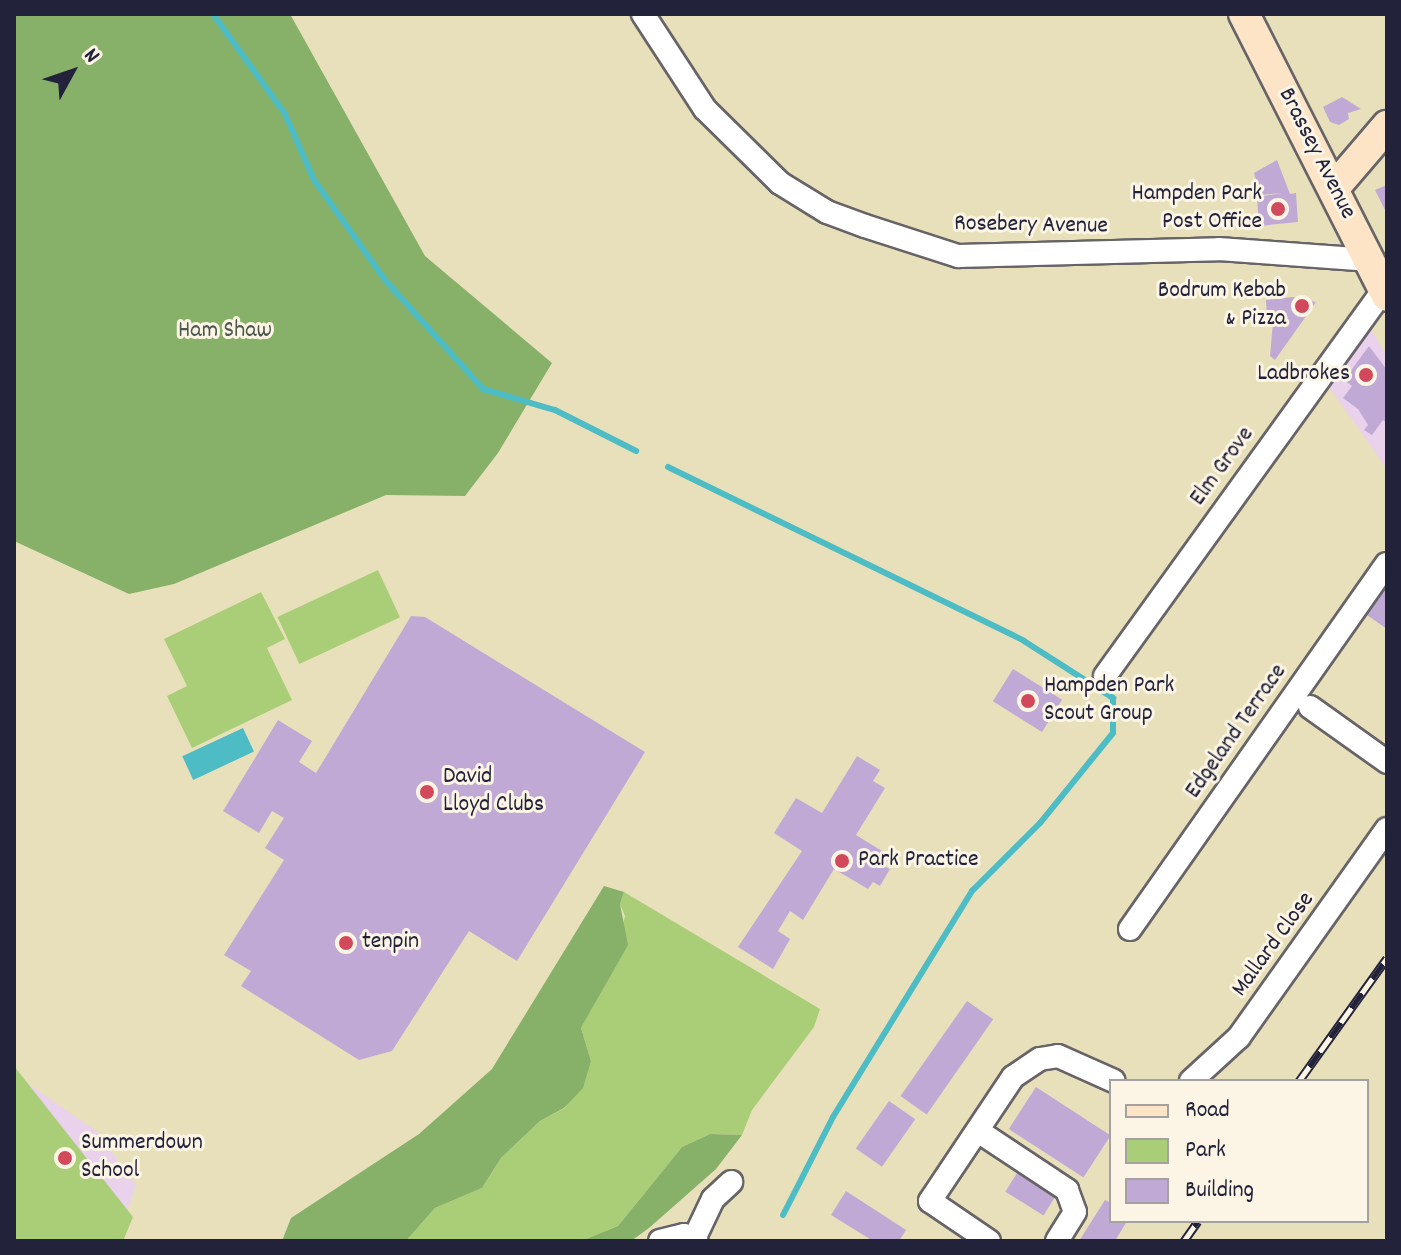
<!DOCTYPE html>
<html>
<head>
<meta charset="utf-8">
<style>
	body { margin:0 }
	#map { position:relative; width:1401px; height:1255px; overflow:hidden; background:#e8e0bb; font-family:Dekko,sans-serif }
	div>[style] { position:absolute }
	.built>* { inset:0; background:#ead1ec }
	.green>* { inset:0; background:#aace77; transform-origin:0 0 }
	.forest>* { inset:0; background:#87b168 }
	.water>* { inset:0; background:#4dbcc4; transform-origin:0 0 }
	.stream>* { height:6px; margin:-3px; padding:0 3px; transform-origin:3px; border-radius:3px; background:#4dbcc4 }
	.building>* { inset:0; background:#c0aad5; transform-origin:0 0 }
	.roads { filter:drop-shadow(2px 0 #676468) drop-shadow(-2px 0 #676468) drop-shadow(0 2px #676468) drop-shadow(0 -2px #676468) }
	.street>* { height:22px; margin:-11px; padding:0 11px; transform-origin:11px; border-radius:11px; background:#fff }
	.secondary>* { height:30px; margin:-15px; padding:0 15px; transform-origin:15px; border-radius:15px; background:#fee4c6 }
	.rail>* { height:9px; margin-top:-4.5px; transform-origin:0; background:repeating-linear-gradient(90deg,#fcf5e5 0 18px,#22223b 0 36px); box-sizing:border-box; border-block:2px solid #22223b }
	.dots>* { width:22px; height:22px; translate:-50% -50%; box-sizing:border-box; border:4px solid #fcf5e5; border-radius:50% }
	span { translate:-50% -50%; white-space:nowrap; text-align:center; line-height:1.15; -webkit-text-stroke:6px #fcf5e5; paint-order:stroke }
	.street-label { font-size:24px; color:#22223b }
	.poi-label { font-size:24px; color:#22223b }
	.right { translate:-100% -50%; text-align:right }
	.left { translate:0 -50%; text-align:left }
	.park-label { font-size:24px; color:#4b564d }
	.frame { position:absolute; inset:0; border:16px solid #22223b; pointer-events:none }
	.legend { position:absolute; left:1109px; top:1079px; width:260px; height:144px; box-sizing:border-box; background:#fcf5e5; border:2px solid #a5a1a1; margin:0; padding:10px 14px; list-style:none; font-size:24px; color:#22223b }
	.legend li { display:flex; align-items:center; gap:16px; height:40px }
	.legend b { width:40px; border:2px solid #a5a1a1 }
	.north { position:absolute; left:32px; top:32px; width:80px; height:80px; -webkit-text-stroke:6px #fcf5e5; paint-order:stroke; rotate:50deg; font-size:22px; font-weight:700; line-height:32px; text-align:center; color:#22223b }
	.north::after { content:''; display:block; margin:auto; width:28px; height:36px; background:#22223b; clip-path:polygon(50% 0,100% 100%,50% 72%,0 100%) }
</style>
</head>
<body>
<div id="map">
	<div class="built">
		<i style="clip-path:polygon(1370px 328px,1387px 356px,1387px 469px,1326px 383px,1363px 331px)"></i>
		<i style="clip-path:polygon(14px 1074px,96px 1131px,136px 1185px,117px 1241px,14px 1241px)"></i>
	</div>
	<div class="green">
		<i style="left:378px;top:570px;width:52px;height:111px;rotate:65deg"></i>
		<i style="clip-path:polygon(261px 592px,285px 639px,267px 648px,292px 700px,192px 748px,167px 696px,187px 686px,164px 639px)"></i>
		<i style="clip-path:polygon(624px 892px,820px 1009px,814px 1027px,752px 1110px,742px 1135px,710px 1134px,682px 1147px,618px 1226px,581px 1241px,406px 1241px,435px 1208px,482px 1188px,501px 1158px,540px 1121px,565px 1108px,591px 1061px,581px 1028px,609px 978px,625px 916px,620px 904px)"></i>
		<i style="clip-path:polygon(14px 1066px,133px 1217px,123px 1241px,14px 1241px)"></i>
	</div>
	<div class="forest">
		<i style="clip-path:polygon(14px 14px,290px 14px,425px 256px,552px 363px,498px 453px,465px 496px,386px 495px,174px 584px,129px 594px,14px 541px)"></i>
		<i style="clip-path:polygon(604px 886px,624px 892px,620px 904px,628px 945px,581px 1028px,591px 1061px,583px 1088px,564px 1108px,540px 1121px,501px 1158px,482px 1188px,435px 1208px,406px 1241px,282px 1241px,291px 1218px,419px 1134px,492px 1069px)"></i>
		<i style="clip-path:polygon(710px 1134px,742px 1135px,716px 1169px,649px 1228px,631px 1241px,581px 1241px,618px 1226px,682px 1147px)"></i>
	</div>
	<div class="water">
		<i style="left:243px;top:728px;width:26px;height:67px;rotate:65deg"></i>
	</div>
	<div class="stream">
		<i style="left:213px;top:14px;width:123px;rotate:54.2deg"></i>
		<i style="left:285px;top:114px;width:72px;rotate:66.3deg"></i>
		<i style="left:314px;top:180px;width:123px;rotate:54.6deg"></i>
		<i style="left:385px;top:280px;width:147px;rotate:48deg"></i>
		<i style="left:483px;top:389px;width:75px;rotate:16.3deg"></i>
		<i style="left:555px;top:410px;width:91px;rotate:26.8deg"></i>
		<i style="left:668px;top:467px;width:396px;rotate:26deg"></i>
		<i style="left:1024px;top:641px;width:106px;rotate:32.6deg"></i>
		<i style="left:1113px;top:698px;width:35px;rotate:90deg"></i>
		<i style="left:1113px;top:733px;width:116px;rotate:129deg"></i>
		<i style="left:1040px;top:823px;width:96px;rotate:135deg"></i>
		<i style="left:972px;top:891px;width:265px;rotate:121.6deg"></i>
		<i style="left:833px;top:1117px;width:110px;rotate:117deg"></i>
	</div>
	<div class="building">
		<i style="clip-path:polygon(1342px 97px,1361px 109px,1348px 113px,1349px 119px,1339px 125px,1330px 122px,1323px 107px)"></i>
		<i style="clip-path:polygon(1277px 160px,1290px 194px,1296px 193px,1298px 222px,1259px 226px,1257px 197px,1282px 193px,1260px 195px,1254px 173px)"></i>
		<i style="clip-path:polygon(1387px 185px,1387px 214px,1375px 190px)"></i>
		<i style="clip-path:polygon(1293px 297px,1316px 302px,1275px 360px,1270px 356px,1273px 322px,1267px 320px,1266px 300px)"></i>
		<i style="clip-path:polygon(1369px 346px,1387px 370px,1387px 423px,1383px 420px,1372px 435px,1364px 430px,1368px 425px,1358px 409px,1343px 398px,1352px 386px,1344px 380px)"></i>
		<i style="clip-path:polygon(1387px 578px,1387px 629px,1364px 613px)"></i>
		<i style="clip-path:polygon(411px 616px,425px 617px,645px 752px,517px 961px,469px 931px,392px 1051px,359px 1060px,241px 986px,251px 971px,224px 955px,284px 860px,265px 848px,284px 818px,272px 811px,259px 833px,223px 811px,278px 720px,312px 741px,299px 762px,316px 773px)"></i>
		<i style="left:1013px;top:669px;width:58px;height:38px;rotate:32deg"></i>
		<i style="clip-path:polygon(857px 756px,880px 770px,873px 781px,885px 788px,856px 835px,890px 856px,884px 866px,890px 869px,880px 886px,873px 882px,868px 889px,834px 869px,803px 920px,790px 911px,778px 931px,790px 939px,773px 969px,738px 947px,802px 851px,774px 833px,796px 798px,822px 813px)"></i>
		<i style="left:967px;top:1001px;width:32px;height:116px;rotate:35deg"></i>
		<i style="left:1036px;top:1087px;width:89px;height:50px;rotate:33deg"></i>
		<i style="left:889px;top:1101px;width:32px;height:58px;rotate:35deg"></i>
		<i style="left:1017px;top:1173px;width:45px;height:22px;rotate:32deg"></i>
		<i style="clip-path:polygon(846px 1191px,906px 1230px,899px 1241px,873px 1241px,831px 1215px)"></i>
		<i style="clip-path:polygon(1105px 1200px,1111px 1203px,1111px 1221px,1127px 1221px,1115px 1241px,1079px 1241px)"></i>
	</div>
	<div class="roads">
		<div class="street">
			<i style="left:643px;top:14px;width:113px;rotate:56.9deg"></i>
			<i style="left:705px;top:109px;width:105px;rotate:44.6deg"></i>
			<i style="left:780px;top:183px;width:55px;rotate:31.7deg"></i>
			<i style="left:827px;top:212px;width:40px;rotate:20.2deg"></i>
			<i style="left:865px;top:226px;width:98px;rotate:17.9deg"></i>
			<i style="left:958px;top:256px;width:261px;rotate:-1.5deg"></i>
			<i style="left:1219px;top:249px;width:151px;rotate:4.2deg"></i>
			<i style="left:1105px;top:676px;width:477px;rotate:-54.2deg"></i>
			<i style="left:1310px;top:707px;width:95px;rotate:35.5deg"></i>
			<i style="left:1130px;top:929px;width:446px;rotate:-54.9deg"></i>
			<i style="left:1191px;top:1081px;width:65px;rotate:-42.5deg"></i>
			<i style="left:1239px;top:1037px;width:255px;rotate:-54.6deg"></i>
			<i style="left:978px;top:1131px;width:107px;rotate:33.5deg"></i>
			<i style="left:1067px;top:1190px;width:23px;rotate:70deg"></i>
			<i style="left:1075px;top:1212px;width:34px;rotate:122deg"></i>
			<i style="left:694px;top:1239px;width:44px;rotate:-64.6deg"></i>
			<i style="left:713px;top:1199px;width:25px;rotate:-43deg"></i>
			<i style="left:660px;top:1241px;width:25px;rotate:-14deg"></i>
			<i style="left:684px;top:1235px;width:14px;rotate:25deg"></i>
			<i style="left:989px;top:1241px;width:71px;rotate:-145.9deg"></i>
			<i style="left:930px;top:1201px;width:149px;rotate:-56.2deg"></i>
			<i style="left:1013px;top:1077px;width:32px;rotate:-34deg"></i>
			<i style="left:1040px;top:1059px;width:18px;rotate:-9deg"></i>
			<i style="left:1058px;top:1056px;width:61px;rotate:24.1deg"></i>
		</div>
		<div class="secondary">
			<i style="left:1244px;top:14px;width:316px;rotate:63.1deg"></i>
			<i style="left:1334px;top:188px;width:82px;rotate:-49.5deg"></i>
		</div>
	</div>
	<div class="rail">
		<i style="left:1299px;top:1081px;width:151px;rotate:-54.4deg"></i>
		<i style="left:1184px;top:1241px;width:24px;rotate:-55deg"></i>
	</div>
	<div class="dots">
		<i style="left:1278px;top:209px;background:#d1495b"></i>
		<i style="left:1302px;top:306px;background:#d1495b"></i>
		<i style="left:1366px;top:375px;background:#d1495b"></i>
		<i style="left:1028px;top:701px;background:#d1495b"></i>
		<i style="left:427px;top:792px;background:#d1495b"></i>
		<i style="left:842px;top:861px;background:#d1495b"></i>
		<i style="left:346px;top:943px;background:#d1495b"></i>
		<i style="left:65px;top:1158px;background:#d1495b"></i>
	</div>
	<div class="street-label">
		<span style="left:1316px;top:154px;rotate:63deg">Brassey Avenue</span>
		<span style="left:1031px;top:226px;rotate:1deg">Rosebery Avenue</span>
		<span style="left:1223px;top:467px;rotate:-54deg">Elm Grove</span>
		<span style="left:1237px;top:732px;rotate:-55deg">Edgeland Terrace</span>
		<span style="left:1274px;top:945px;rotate:-54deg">Mallard Close</span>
	</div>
	<div class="poi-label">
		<span class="right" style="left:1262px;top:209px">Hampden Park<br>Post Office</span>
		<span class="right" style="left:1286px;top:306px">Bodrum Kebab<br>&amp; Pizza</span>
		<span class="right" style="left:1350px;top:375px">Ladbrokes</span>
		<span class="left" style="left:1044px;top:701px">Hampden Park<br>Scout Group</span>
		<span class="left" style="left:443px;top:792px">David<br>Lloyd Clubs</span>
		<span class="left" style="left:858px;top:861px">Park Practice</span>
		<span class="left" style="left:362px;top:943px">tenpin</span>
		<span class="left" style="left:81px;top:1158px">Summerdown<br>School</span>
	</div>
	<div class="park-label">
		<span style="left:225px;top:332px">Ham Shaw</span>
	</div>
	<div class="frame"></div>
	<ul class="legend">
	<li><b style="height:10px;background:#fee4c6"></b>Road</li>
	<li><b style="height:22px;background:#aace77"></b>Park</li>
	<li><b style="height:22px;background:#c0aad5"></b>Building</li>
	</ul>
	<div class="north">N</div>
</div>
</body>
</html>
